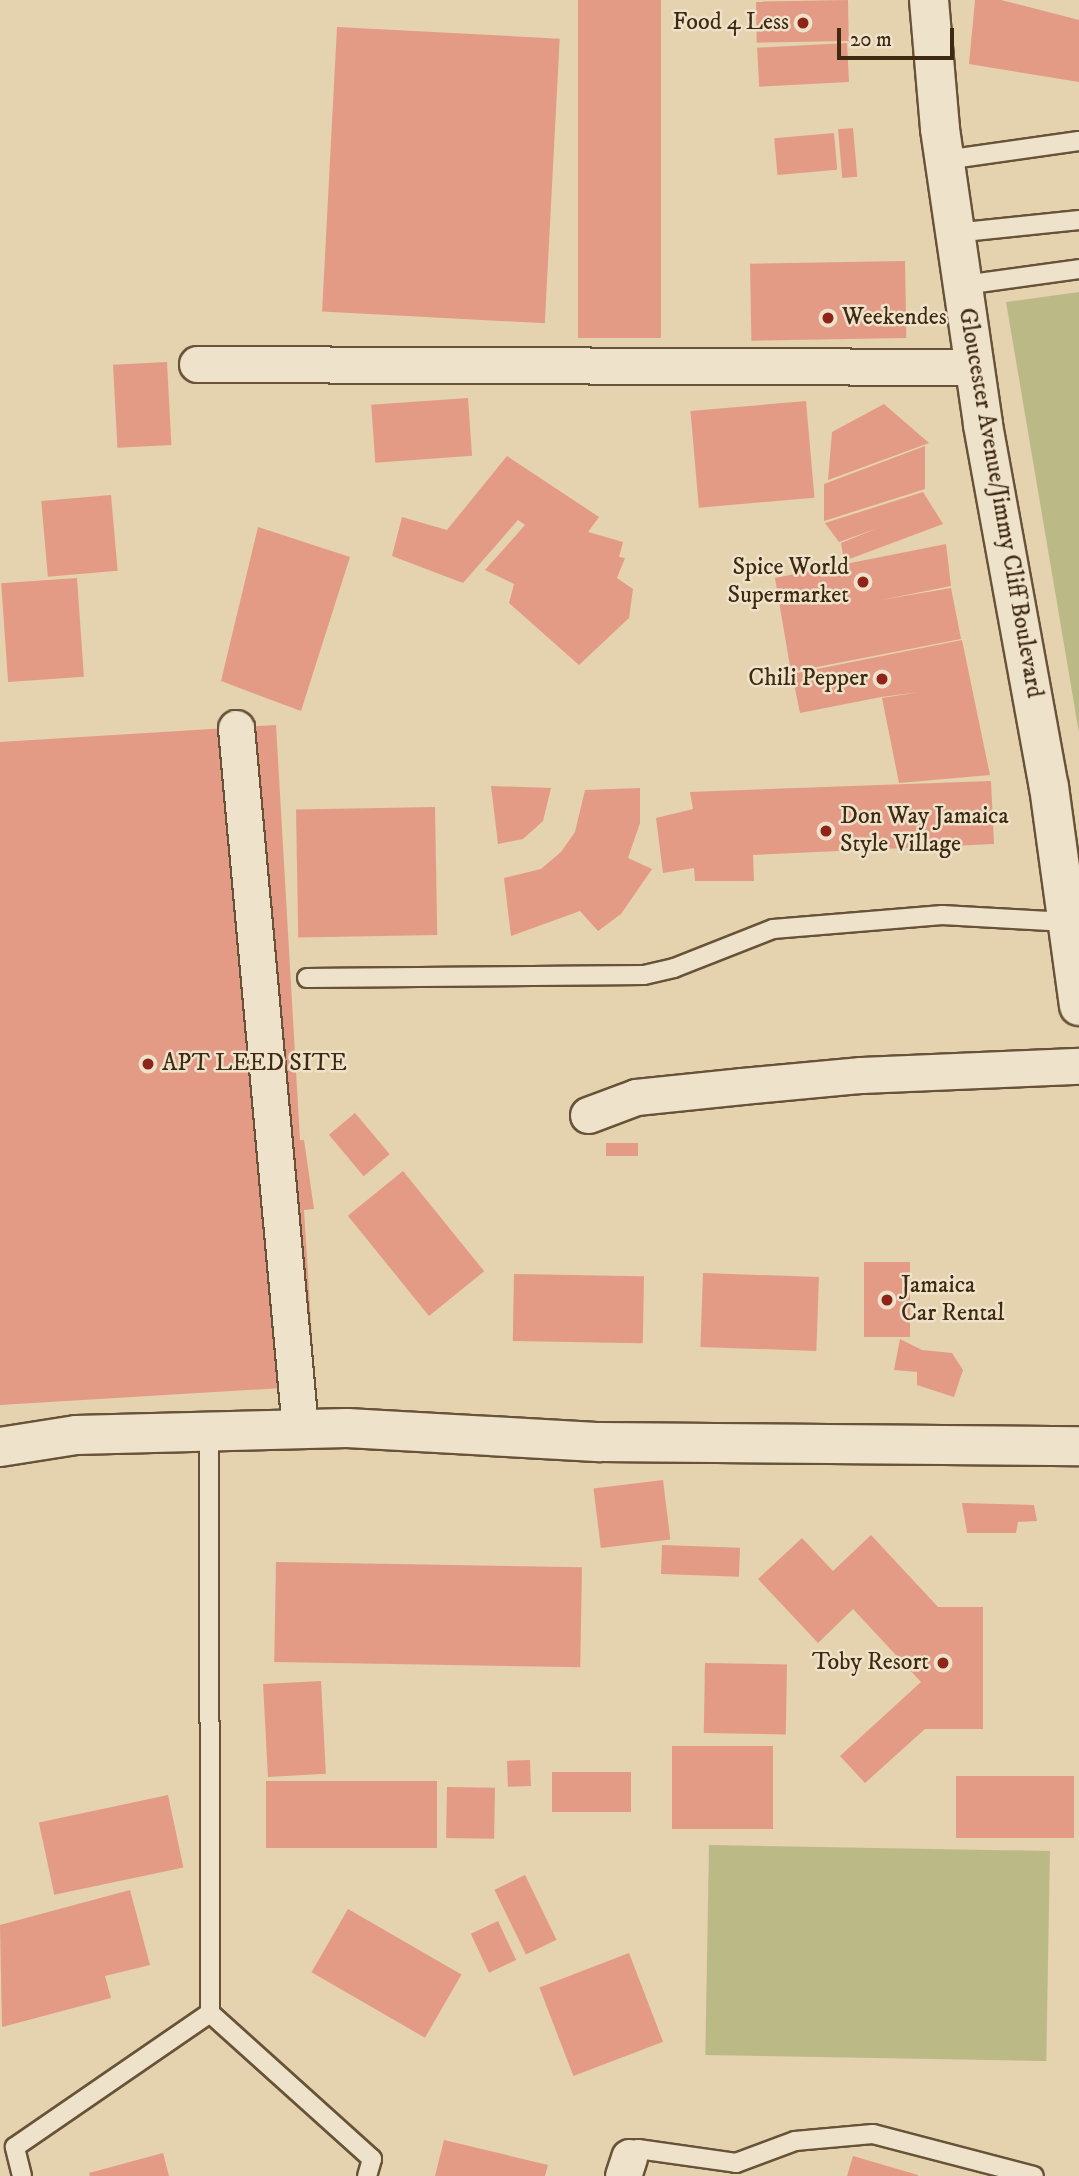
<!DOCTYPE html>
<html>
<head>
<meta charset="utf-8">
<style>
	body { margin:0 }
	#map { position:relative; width:1079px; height:2176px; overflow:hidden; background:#e5d2ae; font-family:"IM FELL DW Pica",serif }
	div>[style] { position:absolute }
	.green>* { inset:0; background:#bbba86; transform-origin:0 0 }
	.building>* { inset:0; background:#e39b86; transform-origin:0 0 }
	.roads { filter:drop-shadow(2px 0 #685338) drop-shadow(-2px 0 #685338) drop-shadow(0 2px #685338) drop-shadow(0 -2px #685338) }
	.lane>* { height:18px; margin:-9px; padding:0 9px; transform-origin:9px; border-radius:9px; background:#eee2ca }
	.street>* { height:35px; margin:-17.5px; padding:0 17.5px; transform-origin:17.5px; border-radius:17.5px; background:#eee2ca }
	.secondary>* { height:38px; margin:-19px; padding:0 19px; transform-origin:19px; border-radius:19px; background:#eee2ca }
	.dots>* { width:19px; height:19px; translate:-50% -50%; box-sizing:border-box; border:4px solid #eee2ca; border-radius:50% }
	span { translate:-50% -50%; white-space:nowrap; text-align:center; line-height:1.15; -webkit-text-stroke:5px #eee2ca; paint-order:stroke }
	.poi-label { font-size:24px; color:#3f2911 }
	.right { translate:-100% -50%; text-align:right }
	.left { translate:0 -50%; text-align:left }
	.street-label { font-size:24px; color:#3f2911 }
	.scale { position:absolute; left:837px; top:28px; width:117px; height:32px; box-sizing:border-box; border:4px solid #3f2911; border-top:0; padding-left:9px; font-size:21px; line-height:24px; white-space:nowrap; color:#3f2911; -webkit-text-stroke:5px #eee2ca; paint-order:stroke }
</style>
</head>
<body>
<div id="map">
	<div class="green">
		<i style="clip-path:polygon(1079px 292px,1079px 733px,1006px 302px)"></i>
		<i style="left:709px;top:1845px;width:341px;height:210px;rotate:1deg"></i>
	</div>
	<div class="building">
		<i style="left:578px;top:0;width:83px;height:338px"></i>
		<i style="left:848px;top:0;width:41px;height:92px;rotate:89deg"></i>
		<i style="clip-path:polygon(975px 0,1001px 0,1079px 20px,1079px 82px,969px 64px)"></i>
		<i style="left:337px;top:27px;width:223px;height:285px;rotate:3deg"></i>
		<i style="left:847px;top:43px;width:39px;height:90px;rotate:87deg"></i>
		<i style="left:853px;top:128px;width:49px;height:15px;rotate:85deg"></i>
		<i style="left:834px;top:133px;width:37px;height:60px;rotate:85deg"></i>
		<i style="left:905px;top:261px;width:77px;height:155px;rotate:89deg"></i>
		<i style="left:167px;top:362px;width:83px;height:54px;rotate:87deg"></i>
		<i style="left:468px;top:398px;width:58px;height:97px;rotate:86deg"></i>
		<i style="left:806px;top:401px;width:97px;height:116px;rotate:85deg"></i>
		<i style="clip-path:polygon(884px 404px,929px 443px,828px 480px,832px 432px)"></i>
		<i style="clip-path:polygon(925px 446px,925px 489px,824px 521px,824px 484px)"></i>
		<i style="clip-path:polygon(507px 456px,599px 517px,588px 532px,623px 542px,619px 557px,625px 558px,617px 578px,633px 589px,629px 618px,579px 665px,509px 603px,514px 584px,485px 570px,525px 525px,518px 520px,463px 583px,392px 556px,402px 517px,447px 530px)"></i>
		<i style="clip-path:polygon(923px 492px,943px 524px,844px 561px,841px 543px,878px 528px,839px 542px,825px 523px)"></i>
		<i style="left:111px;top:495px;width:76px;height:70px;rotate:85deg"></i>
		<i style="clip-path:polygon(258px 527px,350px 557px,301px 711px,221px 681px)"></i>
		<i style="clip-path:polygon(946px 544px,951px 586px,881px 600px,951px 588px,961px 639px,791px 672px,775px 578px)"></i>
		<i style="left:77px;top:578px;width:99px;height:76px;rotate:86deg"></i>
		<i style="clip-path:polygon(962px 640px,990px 775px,899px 783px,882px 698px,920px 692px,881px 697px,800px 713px,792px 674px)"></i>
		<i style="clip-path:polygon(276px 725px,300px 1140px,304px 1140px,314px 1209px,304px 1210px,315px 1386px,0 1405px,0 742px)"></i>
		<i style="clip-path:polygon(991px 781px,994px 844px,753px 855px,754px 881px,695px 881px,694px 868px,663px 873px,656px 818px,693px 809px,690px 792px)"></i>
		<i style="clip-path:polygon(491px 786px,551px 788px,543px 821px,523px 839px,498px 844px)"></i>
		<i style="clip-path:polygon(640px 788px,640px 823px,628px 858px,652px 869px,621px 914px,598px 931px,580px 911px,511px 936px,504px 878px,541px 869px,561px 852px,575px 832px,585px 790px)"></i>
		<i style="left:435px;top:807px;width:128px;height:139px;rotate:89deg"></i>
		<i style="left:355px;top:1113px;width:54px;height:34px;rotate:50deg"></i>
		<i style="left:638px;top:1143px;width:13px;height:32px;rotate:90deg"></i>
		<i style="left:403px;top:1171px;width:129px;height:71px;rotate:51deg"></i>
		<i style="left:864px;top:1262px;width:46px;height:75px"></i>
		<i style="left:703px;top:1273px;width:116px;height:74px;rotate:2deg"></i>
		<i style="left:514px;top:1274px;width:130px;height:67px;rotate:1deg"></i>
		<i style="clip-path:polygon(900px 1339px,922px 1350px,952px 1353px,963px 1370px,954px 1397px,917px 1385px,917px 1372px,894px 1370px)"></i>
		<i style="left:663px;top:1480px;width:60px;height:70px;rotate:83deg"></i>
		<i style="clip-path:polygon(962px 1503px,1034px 1505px,1037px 1521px,1018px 1522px,1016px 1533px,967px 1533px)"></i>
		<i style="clip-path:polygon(871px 1535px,938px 1607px,983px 1607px,983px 1729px,925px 1729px,865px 1783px,840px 1756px,921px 1682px,853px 1609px,818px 1643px,758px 1579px,802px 1538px,833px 1571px)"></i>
		<i style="left:662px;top:1545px;width:78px;height:29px;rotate:2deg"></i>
		<i style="left:276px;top:1562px;width:306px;height:100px;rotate:1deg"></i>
		<i style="left:705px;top:1663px;width:82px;height:70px;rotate:1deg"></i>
		<i style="left:321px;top:1681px;width:93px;height:58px;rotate:87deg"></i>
		<i style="left:672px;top:1746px;width:101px;height:83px"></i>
		<i style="left:530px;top:1760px;width:26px;height:23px;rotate:88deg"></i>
		<i style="left:552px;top:1772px;width:79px;height:40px"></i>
		<i style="left:956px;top:1776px;width:118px;height:62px"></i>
		<i style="left:266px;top:1781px;width:171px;height:67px"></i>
		<i style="left:447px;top:1787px;width:48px;height:51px;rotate:1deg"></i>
		<i style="left:168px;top:1795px;width:74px;height:132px;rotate:78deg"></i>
		<i style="left:525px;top:1875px;width:72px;height:34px;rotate:64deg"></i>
		<i style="clip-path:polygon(130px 1890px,150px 1965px,105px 1976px,111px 1998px,2px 2027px,0 1925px)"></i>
		<i style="left:348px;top:1909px;width:131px;height:73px;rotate:30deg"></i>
		<i style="left:498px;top:1921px;width:43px;height:30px;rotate:65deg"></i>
		<i style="left:629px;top:1953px;width:95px;height:96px;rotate:69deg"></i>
		<i style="clip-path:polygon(444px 2140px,548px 2165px,545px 2176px,435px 2176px)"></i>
		<i style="clip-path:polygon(163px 2153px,169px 2176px,90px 2176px,89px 2173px)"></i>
		<i style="clip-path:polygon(853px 2156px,918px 2175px,918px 2176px,847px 2176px)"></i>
	</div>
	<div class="roads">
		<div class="lane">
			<i style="left:945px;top:160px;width:135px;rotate:-8.1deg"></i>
			<i style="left:954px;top:233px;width:126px;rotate:-5.9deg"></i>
			<i style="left:964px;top:285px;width:116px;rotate:-7.9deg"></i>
			<i style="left:307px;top:978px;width:337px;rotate:-0.5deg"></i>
			<i style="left:644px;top:975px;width:31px;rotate:-13deg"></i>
			<i style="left:674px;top:968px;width:106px;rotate:-21.5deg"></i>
			<i style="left:773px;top:929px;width:170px;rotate:-4.7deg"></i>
			<i style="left:942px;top:915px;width:125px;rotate:3.2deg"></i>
			<i style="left:209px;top:1430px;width:583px;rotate:89.9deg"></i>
			<i style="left:210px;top:2013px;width:218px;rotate:42deg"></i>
			<i style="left:372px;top:2159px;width:18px;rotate:106deg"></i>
			<i style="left:629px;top:2157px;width:12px;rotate:-42deg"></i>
			<i style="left:638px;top:2149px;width:99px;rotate:8.1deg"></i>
			<i style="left:736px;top:2163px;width:63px;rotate:-20.4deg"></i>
			<i style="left:795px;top:2141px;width:78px;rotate:-5.1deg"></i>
			<i style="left:873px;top:2134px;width:166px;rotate:14.6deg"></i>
			<i style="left:22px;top:2176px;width:30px;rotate:-104deg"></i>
			<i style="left:15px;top:2147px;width:237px;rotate:-34.5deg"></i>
		</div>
		<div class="street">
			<i style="left:197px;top:364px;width:777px;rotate:0.22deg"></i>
			<i style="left:236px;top:728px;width:703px;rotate:84.78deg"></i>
			<i style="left:588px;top:1115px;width:51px;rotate:-20.6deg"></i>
			<i style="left:636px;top:1097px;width:107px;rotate:-5.9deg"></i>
			<i style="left:742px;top:1086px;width:120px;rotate:-5.3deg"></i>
			<i style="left:861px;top:1075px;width:218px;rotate:-2.4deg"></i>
			<i style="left:623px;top:2176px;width:20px;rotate:-72deg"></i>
		</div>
		<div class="secondary">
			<i style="left:929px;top:0;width:129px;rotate:85.1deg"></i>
			<i style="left:940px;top:129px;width:299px;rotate:81.7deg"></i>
			<i style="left:983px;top:425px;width:368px;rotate:79.7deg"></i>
			<i style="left:1049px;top:787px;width:221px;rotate:82.2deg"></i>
			<i style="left:0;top:1447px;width:77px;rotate:-9deg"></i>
			<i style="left:76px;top:1435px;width:271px;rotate:-1.5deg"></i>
			<i style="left:347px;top:1428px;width:254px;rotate:3.2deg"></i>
			<i style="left:601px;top:1442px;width:478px;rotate:0.5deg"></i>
		</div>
	</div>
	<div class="dots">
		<i style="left:803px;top:23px;background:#8f2418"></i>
		<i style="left:828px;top:318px;background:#8f2418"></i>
		<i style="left:863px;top:582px;background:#8f2418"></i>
		<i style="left:882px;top:679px;background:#8f2418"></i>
		<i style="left:826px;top:831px;background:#8f2418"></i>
		<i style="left:148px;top:1064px;background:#8f2418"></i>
		<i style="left:887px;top:1300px;background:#8f2418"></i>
		<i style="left:943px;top:1663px;background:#8f2418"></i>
	</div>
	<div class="poi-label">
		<span class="right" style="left:789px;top:23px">Food 4 Less</span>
		<span class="left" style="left:842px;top:318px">Weekendes</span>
		<span class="right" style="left:849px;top:582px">Spice World<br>Supermarket</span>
		<span class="right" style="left:868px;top:679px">Chili Pepper</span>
		<span class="left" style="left:840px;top:831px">Don Way Jamaica<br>Style Village</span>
		<span class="left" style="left:162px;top:1064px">APT LEED SITE</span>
		<span class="left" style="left:901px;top:1300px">Jamaica<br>Car Rental</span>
		<span class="right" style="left:929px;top:1663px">Toby Resort</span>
	</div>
	<div class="street-label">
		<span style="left:1000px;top:503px;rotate:80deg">Gloucester Avenue/Jimmy Cliff Boulevard</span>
	</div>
	<div class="scale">20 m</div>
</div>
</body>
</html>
